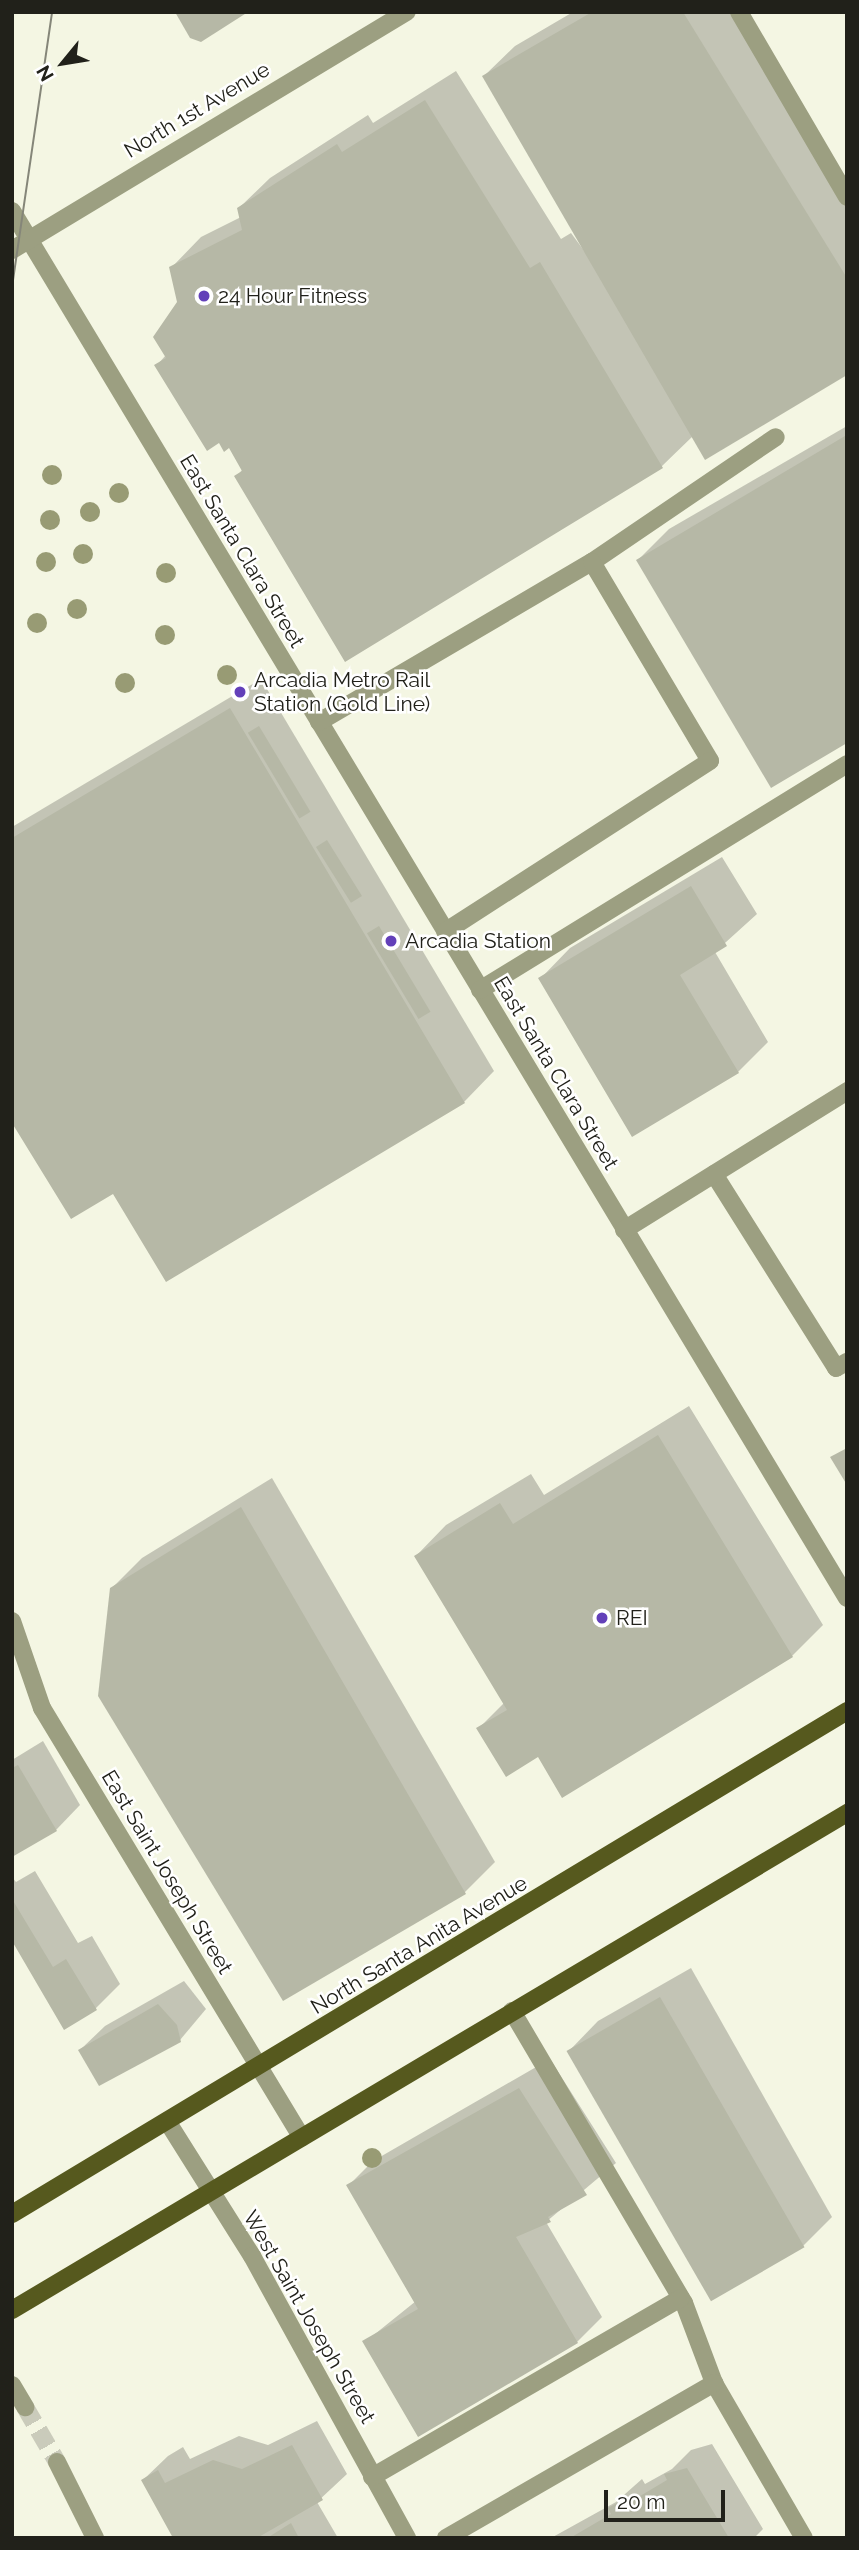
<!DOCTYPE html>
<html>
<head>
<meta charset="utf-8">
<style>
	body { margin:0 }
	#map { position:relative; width:859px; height:2550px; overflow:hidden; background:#f4f6e3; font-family:Raleway,sans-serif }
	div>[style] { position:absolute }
	.shadow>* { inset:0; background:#0003 }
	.building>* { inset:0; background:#b6b8a6; transform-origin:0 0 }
	.minor-tunnel>* { height:18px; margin-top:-9px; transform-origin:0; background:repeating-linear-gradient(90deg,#cacbbb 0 18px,transparent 0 27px) }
	.minor>* { height:18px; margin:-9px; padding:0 9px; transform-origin:9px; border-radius:9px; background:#9c9f81 }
	.major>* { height:18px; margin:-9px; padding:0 9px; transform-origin:9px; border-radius:9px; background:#56591e }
	.tram>* { height:2px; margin:-1px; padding:0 1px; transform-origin:1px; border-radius:1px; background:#858679 }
	.trees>* { width:20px; height:20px; margin:-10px; border-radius:50%; background:#989b74 }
	.dots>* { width:19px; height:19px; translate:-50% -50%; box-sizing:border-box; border:4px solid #fff; border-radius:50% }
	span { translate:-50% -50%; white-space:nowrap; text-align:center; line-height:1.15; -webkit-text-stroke:5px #fff; paint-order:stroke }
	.street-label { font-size:21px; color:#21211a }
	.poi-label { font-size:21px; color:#21211a }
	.left { translate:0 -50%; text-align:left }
	.frame { position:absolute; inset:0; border:14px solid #21211a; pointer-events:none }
	.north { position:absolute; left:28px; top:28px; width:70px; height:70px; -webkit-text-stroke:5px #fff; paint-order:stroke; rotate:240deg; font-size:19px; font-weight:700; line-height:28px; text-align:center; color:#21211a }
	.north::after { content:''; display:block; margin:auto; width:24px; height:32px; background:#21211a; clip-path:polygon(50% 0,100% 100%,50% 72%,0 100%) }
	.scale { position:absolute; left:604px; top:2490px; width:121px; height:32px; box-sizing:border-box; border:4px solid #21211a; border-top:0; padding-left:9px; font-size:21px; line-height:24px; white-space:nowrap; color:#21211a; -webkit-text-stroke:5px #fff; paint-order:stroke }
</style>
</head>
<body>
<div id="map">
	<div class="shadow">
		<i style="clip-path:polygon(573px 12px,732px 12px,847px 198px,847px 373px,693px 436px,662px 466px,345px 659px,236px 477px,243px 469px,230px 446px,157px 365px,166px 355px,179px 303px,171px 268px,201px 237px,241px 217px,239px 208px,270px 178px,368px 115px,373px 123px,456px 71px,561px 239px,571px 233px,588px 256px,484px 76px,515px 46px)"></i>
		<i style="clip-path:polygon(847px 426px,847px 741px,638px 560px,669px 529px)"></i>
		<i style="clip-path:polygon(261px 679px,494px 1071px,464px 1102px,12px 1120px,12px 827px)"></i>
		<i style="clip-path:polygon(722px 857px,757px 914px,715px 952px,768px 1042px,738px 1072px,540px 979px,570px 948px)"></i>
		<i style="clip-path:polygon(689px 1406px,823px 1625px,792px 1656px,563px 1796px,538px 1754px,478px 1729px,505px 1702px,416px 1556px,446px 1525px,531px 1474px,544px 1495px)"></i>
		<i style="clip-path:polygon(272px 1478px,495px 1862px,464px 1893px,112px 1588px,142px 1558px)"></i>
		<i style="clip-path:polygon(43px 1741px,80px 1805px,56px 1830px,12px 1855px,12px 1760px)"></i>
		<i style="clip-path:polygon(35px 1871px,78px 1943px,92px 1936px,120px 1984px,95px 2009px,12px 1941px,12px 1877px,16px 1882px)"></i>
		<i style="clip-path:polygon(691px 1968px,832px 2217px,802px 2247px,568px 2052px,598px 2021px)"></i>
		<i style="clip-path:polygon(184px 1981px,206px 2009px,180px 2040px,80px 2050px,105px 2026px)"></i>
		<i style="clip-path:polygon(550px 2059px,616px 2163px,546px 2222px,602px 2317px,577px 2342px,365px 2342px,416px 2301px,348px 2186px,373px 2161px)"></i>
		<i style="clip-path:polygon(317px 2421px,347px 2474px,317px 2502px,338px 2538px,175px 2538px,143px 2480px,168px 2456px,183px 2447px,190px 2459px,239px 2436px,268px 2445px)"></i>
		<i style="clip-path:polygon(712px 2444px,763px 2529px,754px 2538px,551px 2538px,616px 2502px,642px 2479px,645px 2484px,672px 2469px,691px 2450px)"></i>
	</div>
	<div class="building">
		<i style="clip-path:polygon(175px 12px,248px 12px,201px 42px,190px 38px)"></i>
		<i style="clip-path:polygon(592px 12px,683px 12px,847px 278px,847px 375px,705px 460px,482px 76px)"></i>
		<i style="clip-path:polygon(425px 100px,530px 268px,540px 262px,663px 468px,345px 662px,234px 476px,242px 471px,229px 448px,224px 452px,219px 443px,207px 451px,154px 365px,166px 358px,153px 337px,177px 302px,169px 267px,242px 230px,237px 208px,337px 144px,342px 152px)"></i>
		<i style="clip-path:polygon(845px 436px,847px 743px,771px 788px,636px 560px)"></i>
		<i style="clip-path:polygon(230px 708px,465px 1103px,166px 1282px,113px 1194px,71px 1219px,12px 1123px,12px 838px)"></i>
		<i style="left:259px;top:726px;width:100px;height:13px;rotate:59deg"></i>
		<i style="left:327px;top:840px;width:66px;height:13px;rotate:58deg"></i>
		<i style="clip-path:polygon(691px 886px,727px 946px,680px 975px,739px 1073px,632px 1137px,538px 978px)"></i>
		<i style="left:379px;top:926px;width:100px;height:14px;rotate:59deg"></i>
		<i style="clip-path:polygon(658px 1435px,793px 1657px,562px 1798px,538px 1757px,506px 1777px,476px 1728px,507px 1710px,414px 1556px,500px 1503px,513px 1524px)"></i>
		<i style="clip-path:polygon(847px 1448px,847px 1485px,830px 1457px)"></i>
		<i style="clip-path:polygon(241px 1507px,466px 1894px,283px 2001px,98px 1696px,110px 1588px)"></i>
		<i style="clip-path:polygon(18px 1765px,57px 1831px,12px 1857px,12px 1768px)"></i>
		<i style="clip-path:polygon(12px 1899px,53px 1967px,66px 1959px,97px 2010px,64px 2030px,12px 1941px)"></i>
		<i style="left:660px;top:1997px;width:289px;height:108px;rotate:60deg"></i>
		<i style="clip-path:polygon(158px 2004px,177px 2025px,181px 2042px,99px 2086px,78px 2050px)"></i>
		<i style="clip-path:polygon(519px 2088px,587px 2195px,548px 2217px,551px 2222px,516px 2237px,578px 2343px,418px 2437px,362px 2341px,418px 2309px,346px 2185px)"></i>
		<i style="clip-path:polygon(292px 2445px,323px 2500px,257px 2538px,173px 2538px,141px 2480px,158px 2470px,165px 2483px,213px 2460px,242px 2469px)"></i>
		<i style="clip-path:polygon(687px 2468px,729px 2538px,570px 2538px,611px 2514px,608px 2508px,617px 2503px,620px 2508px,667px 2480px,664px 2474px)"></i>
		<i style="clip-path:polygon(291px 2523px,299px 2538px,267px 2538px)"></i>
	</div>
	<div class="minor-tunnel">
		<i style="left:25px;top:2407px;width:64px;rotate:59.8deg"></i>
	</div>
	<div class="minor">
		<i style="left:739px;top:12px;width:214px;rotate:59.7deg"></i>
		<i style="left:12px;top:211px;width:1619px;rotate:58.95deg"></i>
		<i style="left:12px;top:250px;width:461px;rotate:-31.1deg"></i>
		<i style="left:592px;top:562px;width:222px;rotate:-34.2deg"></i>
		<i style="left:319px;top:722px;width:316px;rotate:-30.4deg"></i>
		<i style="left:592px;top:562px;width:231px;rotate:59.3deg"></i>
		<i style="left:710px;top:761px;width:315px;rotate:147.2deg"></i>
		<i style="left:480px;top:990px;width:431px;rotate:-31.6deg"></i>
		<i style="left:714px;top:1174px;width:229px;rotate:57.8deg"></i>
		<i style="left:836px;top:1368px;width:13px;rotate:-29deg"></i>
		<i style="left:624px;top:1230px;width:263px;rotate:-31.9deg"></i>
		<i style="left:12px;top:1621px;width:92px;rotate:71deg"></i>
		<i style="left:42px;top:1708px;width:502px;rotate:58.84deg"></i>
		<i style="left:512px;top:2011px;width:339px;rotate:59.5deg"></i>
		<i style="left:684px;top:2303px;width:85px;rotate:69.4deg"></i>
		<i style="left:714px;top:2383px;width:179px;rotate:59.9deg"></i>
		<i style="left:167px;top:2121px;width:160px;rotate:57.8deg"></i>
		<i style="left:252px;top:2256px;width:322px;rotate:61.2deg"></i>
		<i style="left:12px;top:2385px;width:26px;rotate:59deg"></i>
		<i style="left:57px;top:2462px;width:85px;rotate:63.4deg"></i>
		<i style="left:372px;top:2477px;width:357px;rotate:-30.1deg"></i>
		<i style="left:446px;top:2538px;width:310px;rotate:-30deg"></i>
	</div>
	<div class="major">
		<i style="left:12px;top:2214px;width:975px;rotate:-31.06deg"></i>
		<i style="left:12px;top:2310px;width:972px;rotate:-30.76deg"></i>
	</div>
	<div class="tram">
		<i style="left:12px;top:287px;width:278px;rotate:-81.7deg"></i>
	</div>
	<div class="trees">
		<i style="left:52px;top:475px"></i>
		<i style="left:119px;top:493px"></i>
		<i style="left:90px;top:512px"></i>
		<i style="left:50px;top:520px"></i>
		<i style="left:83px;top:554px"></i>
		<i style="left:46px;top:562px"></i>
		<i style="left:166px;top:573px"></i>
		<i style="left:77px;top:609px"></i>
		<i style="left:37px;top:623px"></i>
		<i style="left:165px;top:635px"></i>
		<i style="left:227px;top:675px"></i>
		<i style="left:125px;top:683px"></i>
		<i style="left:372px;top:2158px"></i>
	</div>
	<div class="dots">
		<i style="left:204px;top:296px;background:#6340b9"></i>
		<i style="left:240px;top:692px;background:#6340b9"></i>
		<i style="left:391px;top:941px;background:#6340b9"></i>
		<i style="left:602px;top:1618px;background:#6340b9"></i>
	</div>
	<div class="street-label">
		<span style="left:197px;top:110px;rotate:-31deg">North 1st Avenue</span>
		<span style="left:242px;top:551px;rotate:59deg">East Santa Clara Street</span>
		<span style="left:556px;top:1073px;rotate:59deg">East Santa Clara Street</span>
		<span style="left:167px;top:1872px;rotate:59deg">East Saint Joseph Street</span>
		<span style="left:419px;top:1945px;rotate:-31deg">North Santa Anita Avenue</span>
		<span style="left:309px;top:2317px;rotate:60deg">West Saint Joseph Street</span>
	</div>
	<div class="poi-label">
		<span class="left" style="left:218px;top:296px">24 Hour Fitness</span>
		<span class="left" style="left:254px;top:692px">Arcadia Metro Rail<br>Station (Gold Line)</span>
		<span class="left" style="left:405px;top:941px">Arcadia Station</span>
		<span class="left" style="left:616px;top:1618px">REI</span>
	</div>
	<div class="frame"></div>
	<div class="north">N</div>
	<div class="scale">20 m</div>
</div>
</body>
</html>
